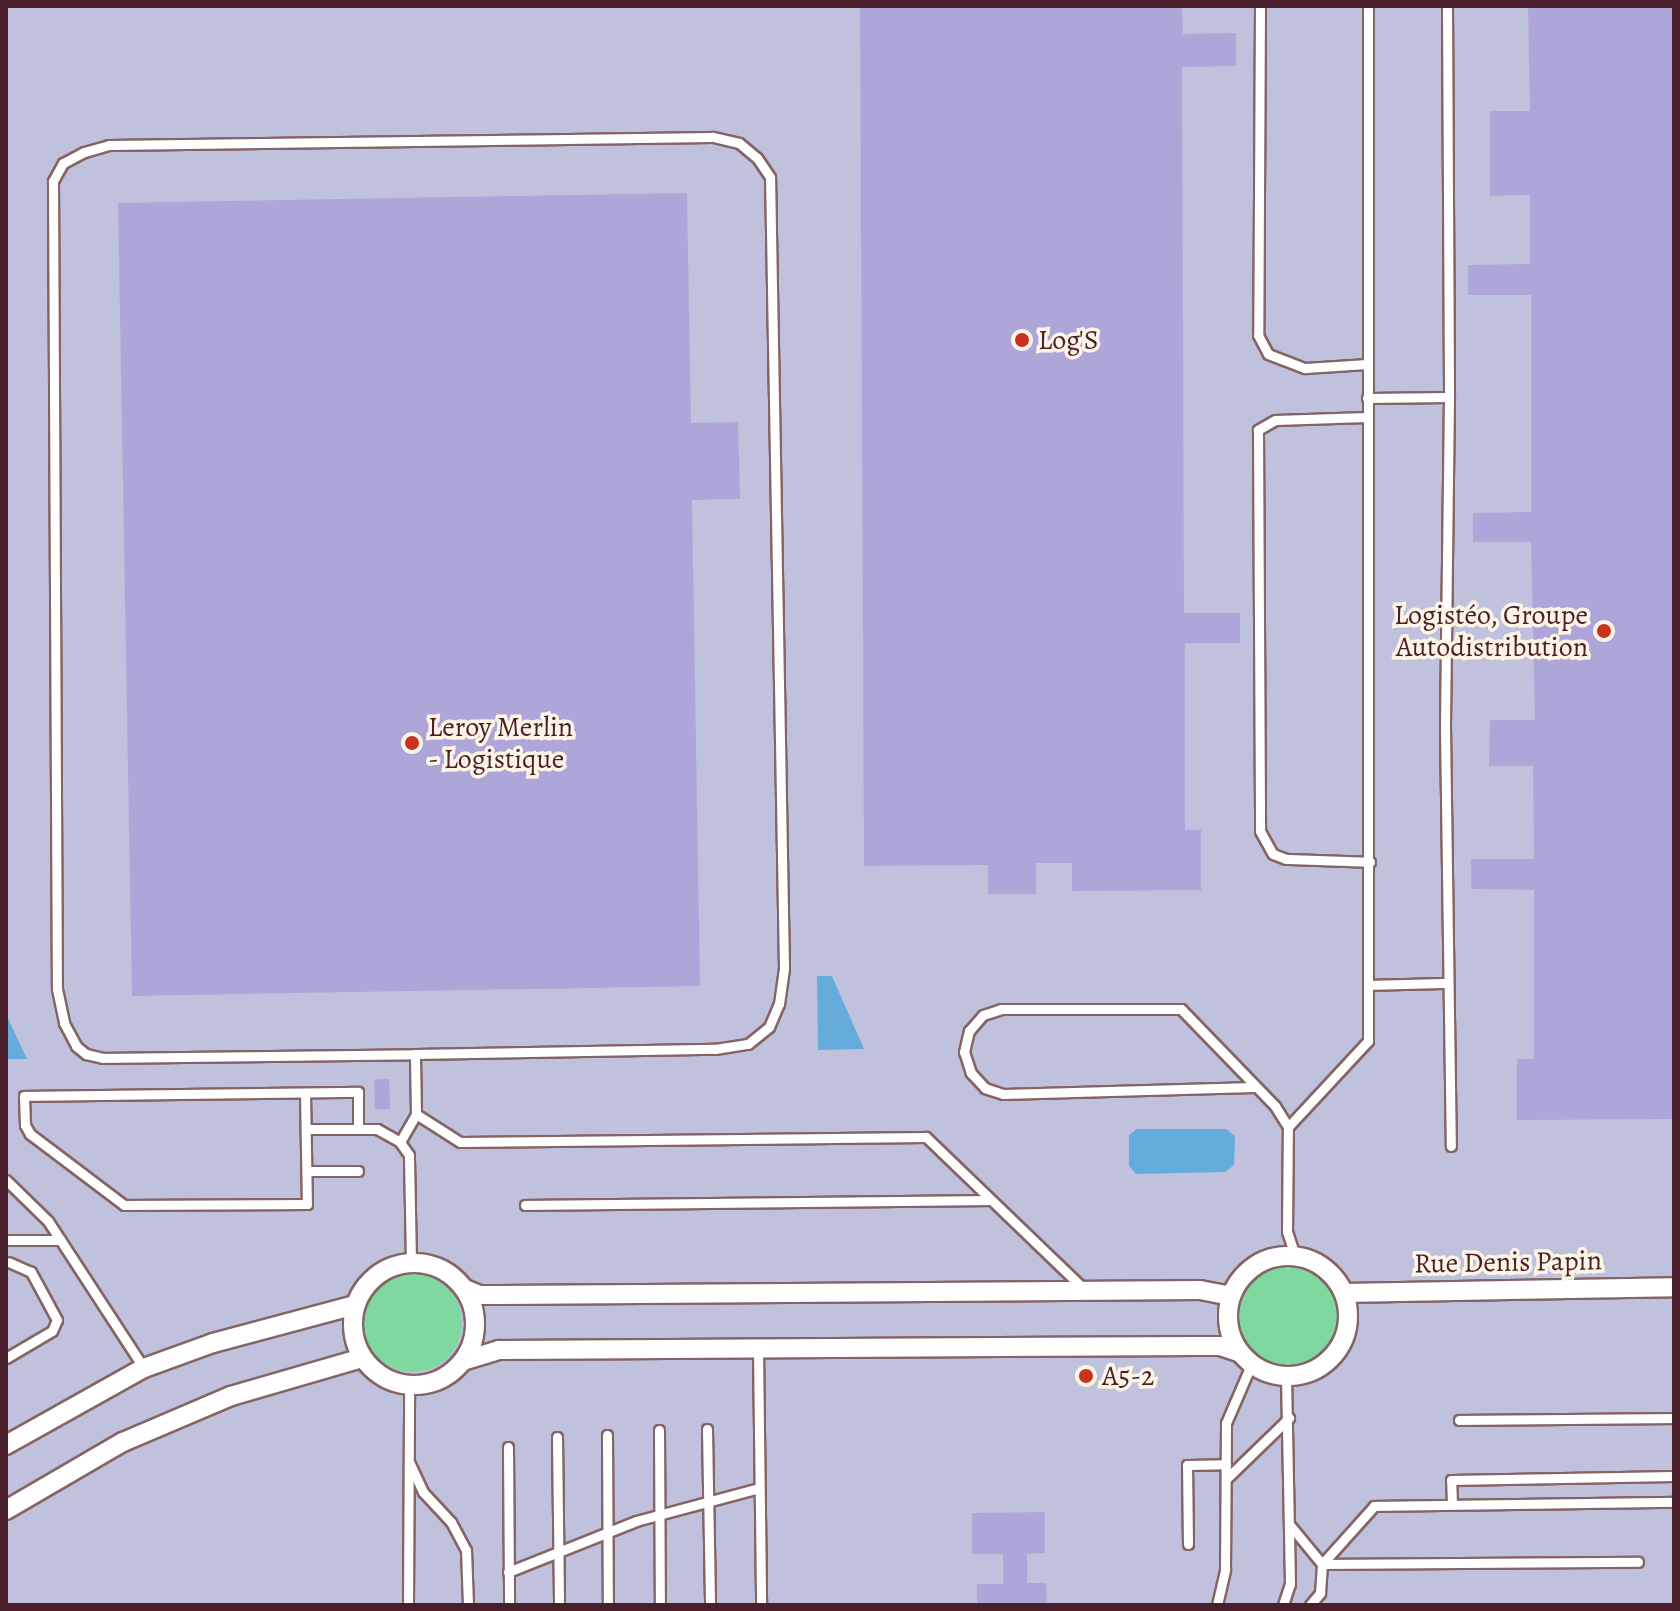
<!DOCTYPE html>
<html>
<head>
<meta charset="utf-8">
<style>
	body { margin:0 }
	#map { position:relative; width:1680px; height:1611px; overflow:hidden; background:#f3e8cd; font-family:Alegreya,serif }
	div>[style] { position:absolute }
	.industrial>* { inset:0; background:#c0c2dd; transform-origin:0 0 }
	.green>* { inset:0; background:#7ed89f }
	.round { border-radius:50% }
	.water>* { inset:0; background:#65acdc }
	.building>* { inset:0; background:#aea6d8; transform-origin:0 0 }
	.roads { filter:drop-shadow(2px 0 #856564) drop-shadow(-2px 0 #856564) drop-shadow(0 2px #856564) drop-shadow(0 -2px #856564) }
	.service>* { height:9px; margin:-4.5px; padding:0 4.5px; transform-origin:4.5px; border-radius:4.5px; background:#fff }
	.minor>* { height:18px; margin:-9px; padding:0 9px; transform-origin:9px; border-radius:9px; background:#fff }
	.minor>.ring { margin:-9px; padding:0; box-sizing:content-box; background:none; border:18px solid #fff; border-radius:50% }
	.dots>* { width:22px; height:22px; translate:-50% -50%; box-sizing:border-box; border:4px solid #fcf5e5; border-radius:50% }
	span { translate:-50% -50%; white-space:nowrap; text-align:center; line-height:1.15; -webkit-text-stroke:7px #fcf5e5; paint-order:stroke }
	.poi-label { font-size:28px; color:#4a1f2b }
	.left { translate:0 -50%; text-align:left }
	.right { translate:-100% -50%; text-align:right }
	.street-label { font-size:28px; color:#4a1f2b }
	.frame { position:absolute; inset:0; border:8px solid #4a1f2b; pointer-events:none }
</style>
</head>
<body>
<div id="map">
	<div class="industrial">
		<i style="left:6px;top:6px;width:1668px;height:1599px"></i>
	</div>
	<div class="green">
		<i class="round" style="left:1237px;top:1267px;width:100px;height:100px"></i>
		<i class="round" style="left:364px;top:1274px;width:98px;height:98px"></i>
	</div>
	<div class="water">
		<i style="clip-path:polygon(817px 976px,832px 976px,864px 1049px,818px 1050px)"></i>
		<i style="clip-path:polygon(6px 1014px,27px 1059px,6px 1059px)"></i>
		<i style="clip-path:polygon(1137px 1129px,1226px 1129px,1235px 1136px,1234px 1165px,1225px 1172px,1136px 1174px,1129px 1166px,1129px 1135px)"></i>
	</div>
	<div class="building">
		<i style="clip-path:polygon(860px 6px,1182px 6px,1183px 34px,1236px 33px,1236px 66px,1182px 67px,1184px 613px,1240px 613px,1240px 643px,1185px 643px,1185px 830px,1201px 830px,1201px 890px,1072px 891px,1072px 863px,1036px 863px,1036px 894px,988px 894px,988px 865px,864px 866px)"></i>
		<i style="clip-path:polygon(1528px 6px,1674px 6px,1674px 1119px,1517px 1120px,1517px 1059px,1534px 1059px,1534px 890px,1471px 889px,1471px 859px,1534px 859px,1533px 766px,1489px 766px,1490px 720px,1535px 720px,1531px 542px,1473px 542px,1473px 513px,1531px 512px,1531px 295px,1468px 295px,1468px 265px,1530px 264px,1530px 195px,1490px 196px,1490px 111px,1530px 111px)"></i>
		<i style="clip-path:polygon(687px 193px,691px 423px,738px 422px,740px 499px,692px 500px,700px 986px,132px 996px,118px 203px)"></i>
		<i style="left:389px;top:1079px;width:30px;height:15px;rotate:88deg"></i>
		<i style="clip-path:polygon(1045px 1512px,1045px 1553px,1027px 1554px,1027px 1583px,1046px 1583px,1047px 1605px,977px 1605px,977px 1584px,1003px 1584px,1003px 1554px,972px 1554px,972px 1513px)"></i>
	</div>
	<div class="roads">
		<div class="service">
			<i style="left:1260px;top:6px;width:329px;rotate:90.3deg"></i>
			<i style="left:1258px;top:335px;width:21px;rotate:62deg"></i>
			<i style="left:1268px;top:354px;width:40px;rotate:21deg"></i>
			<i style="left:1305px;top:368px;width:62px;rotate:-3.7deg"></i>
			<i style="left:1447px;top:6px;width:391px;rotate:89.7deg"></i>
			<i style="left:1449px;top:397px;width:330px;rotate:90.7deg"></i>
			<i style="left:1445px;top:727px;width:419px;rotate:89.2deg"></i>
			<i style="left:1367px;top:398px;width:82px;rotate:-0.7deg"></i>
			<i style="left:1367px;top:417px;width:92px;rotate:178.1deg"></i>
			<i style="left:1275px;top:420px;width:20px;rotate:150deg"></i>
			<i style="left:1258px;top:430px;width:401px;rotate:89.7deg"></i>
			<i style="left:1260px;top:831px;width:26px;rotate:61deg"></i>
			<i style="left:1273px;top:854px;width:14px;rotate:21deg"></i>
			<i style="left:1286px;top:859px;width:84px;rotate:2deg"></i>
			<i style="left:1370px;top:985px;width:78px;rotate:-1.5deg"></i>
			<i style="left:1254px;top:1087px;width:251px;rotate:178.4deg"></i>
			<i style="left:1003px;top:1094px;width:19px;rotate:-162deg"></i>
			<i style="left:985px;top:1088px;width:21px;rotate:-133deg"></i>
			<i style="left:971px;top:1073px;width:22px;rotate:-108deg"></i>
			<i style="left:964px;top:1052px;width:22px;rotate:-77deg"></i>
			<i style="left:969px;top:1031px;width:21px;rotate:-49deg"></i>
			<i style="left:983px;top:1015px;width:19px;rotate:-18deg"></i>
			<i style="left:1001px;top:1009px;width:180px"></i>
			<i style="left:1181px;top:1009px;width:135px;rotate:45.9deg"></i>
			<i style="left:1275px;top:1106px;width:25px;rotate:58deg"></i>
			<i style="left:305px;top:1093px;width:111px;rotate:89deg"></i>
			<i style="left:307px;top:1204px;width:183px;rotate:179.7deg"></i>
			<i style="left:124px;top:1205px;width:118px;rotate:-142.9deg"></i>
			<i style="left:30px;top:1134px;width:10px;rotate:-119deg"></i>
			<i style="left:25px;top:1125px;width:29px;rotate:-92deg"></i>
			<i style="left:24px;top:1096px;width:334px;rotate:-0.7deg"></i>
			<i style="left:358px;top:1092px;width:37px;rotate:90deg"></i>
			<i style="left:358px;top:1129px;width:19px"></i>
			<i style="left:377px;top:1129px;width:26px;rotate:29deg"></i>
			<i style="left:416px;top:1114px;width:52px;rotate:32.5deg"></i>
			<i style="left:460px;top:1142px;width:466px;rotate:-0.6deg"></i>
			<i style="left:926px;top:1137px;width:219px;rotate:43.9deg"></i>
			<i style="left:306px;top:1129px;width:52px"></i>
			<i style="left:307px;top:1171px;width:51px"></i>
			<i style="left:6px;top:1180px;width:59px;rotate:44.3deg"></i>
			<i style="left:48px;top:1221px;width:176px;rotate:56.9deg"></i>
			<i style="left:525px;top:1205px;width:464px;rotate:-0.6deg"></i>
			<i style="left:6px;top:1240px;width:54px"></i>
			<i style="left:1295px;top:1256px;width:25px;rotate:-108deg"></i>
			<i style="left:1287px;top:1232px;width:105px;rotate:-89.5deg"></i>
			<i style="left:1288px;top:1127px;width:117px;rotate:-47.1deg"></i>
			<i style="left:1368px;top:1041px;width:1035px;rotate:-90deg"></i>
			<i style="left:411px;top:1262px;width:107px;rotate:-91.1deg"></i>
			<i style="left:409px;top:1155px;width:16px;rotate:-125deg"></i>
			<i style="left:400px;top:1142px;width:32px;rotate:-60deg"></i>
			<i style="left:416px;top:1114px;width:60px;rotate:-91deg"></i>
			<i style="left:415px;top:1054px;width:300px;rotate:-1deg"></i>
			<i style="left:715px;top:1049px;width:33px;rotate:-9deg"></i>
			<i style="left:748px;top:1044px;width:27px;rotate:-39deg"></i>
			<i style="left:769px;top:1027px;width:25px;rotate:-67deg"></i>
			<i style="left:779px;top:1004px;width:36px;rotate:-82deg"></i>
			<i style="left:784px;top:968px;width:791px;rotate:-91.01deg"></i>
			<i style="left:770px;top:177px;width:23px;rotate:-124deg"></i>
			<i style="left:757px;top:158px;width:23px;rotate:-140deg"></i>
			<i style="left:739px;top:143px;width:28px;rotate:-167deg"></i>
			<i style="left:712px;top:137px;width:603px;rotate:179.24deg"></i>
			<i style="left:109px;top:145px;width:26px;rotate:164deg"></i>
			<i style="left:84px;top:152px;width:24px;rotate:152deg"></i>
			<i style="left:63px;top:163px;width:21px;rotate:119deg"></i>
			<i style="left:53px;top:181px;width:808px;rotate:89.72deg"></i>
			<i style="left:57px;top:989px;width:35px;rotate:78deg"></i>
			<i style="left:64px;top:1023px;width:26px;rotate:62deg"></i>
			<i style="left:76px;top:1046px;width:13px;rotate:39deg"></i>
			<i style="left:86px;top:1054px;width:17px;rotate:13deg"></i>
			<i style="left:103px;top:1058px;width:312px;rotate:-0.7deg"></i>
			<i style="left:758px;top:1348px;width:257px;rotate:89.3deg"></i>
			<i style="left:6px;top:1358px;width:53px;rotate:-30.4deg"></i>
			<i style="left:52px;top:1331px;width:12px;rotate:-66deg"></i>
			<i style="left:57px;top:1320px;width:55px;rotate:-118.4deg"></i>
			<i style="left:31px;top:1272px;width:24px;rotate:-156deg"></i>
			<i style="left:1459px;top:1420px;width:215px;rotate:-0.5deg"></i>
			<i style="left:707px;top:1429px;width:176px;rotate:89deg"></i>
			<i style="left:659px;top:1430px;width:175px;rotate:89.7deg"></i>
			<i style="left:607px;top:1435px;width:170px;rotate:89.7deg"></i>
			<i style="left:557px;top:1437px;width:168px;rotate:89.3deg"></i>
			<i style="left:508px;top:1447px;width:158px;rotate:89.6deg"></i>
			<i style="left:410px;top:1464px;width:31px;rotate:65deg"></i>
			<i style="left:423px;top:1492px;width:41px;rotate:47deg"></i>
			<i style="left:451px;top:1522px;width:32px;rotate:62deg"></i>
			<i style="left:466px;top:1550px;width:55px;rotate:87.9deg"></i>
			<i style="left:1226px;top:1479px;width:88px;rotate:-44.1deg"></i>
			<i style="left:1452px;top:1504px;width:24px;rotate:-92deg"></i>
			<i style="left:1451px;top:1480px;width:223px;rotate:-1deg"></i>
			<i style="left:1289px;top:1524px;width:52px;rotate:50.5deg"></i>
			<i style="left:1188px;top:1544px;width:79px;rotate:-90.7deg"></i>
			<i style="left:1187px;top:1465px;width:39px;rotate:-1deg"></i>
			<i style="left:1322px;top:1564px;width:316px;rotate:-0.4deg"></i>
			<i style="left:508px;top:1572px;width:138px;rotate:-21.7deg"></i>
			<i style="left:636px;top:1521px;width:127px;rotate:-15deg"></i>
			<i style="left:408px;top:1605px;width:220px;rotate:-89.7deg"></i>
			<i style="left:1217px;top:1605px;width:37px;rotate:-77deg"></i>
			<i style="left:1225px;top:1569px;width:146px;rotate:-89.6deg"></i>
			<i style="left:1226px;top:1423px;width:63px;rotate:-66.7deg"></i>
			<i style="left:1283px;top:1605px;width:22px;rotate:-72deg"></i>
			<i style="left:1290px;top:1584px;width:207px;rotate:-91.1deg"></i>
			<i style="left:1310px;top:1605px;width:16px;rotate:-50deg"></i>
			<i style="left:1320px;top:1593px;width:29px;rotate:-86deg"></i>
			<i style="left:1322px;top:1564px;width:78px;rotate:-48.1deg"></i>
			<i style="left:1374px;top:1506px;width:300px;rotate:-0.8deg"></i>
		</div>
		<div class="minor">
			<i class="ring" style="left:1228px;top:1256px;width:102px;height:102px"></i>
			<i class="ring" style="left:353px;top:1263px;width:104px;height:104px"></i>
			<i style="left:465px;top:1289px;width:15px;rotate:23deg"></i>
			<i style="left:479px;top:1295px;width:20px"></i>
			<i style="left:499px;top:1295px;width:701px;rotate:-0.41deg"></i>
			<i style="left:1200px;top:1290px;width:31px;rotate:11deg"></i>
			<i style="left:1344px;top:1293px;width:330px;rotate:-1deg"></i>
			<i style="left:463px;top:1361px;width:38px;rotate:-17deg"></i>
			<i style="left:499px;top:1350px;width:700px;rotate:-0.33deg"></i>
			<i style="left:1199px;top:1346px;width:21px"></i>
			<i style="left:1220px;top:1346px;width:19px;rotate:18deg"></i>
			<i style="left:6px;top:1445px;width:158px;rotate:-29.2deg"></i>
			<i style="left:144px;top:1368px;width:73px;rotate:-19.9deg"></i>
			<i style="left:213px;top:1343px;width:147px;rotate:-15deg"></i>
			<i style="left:6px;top:1510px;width:135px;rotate:-30.2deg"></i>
			<i style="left:123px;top:1442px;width:117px;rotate:-23.1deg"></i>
			<i style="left:231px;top:1396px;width:136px;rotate:-16.2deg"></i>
		</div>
	</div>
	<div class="dots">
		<i style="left:1022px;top:340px;background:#c8321e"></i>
		<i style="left:1604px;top:631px;background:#c8321e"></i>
		<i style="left:412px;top:743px;background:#c8321e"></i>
		<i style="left:1086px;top:1376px;background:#c8321e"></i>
	</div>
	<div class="poi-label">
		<span class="left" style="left:1038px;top:340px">Log'S</span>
		<span class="right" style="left:1588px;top:631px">Logistéo, Groupe<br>Autodistribution</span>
		<span class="left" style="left:428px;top:743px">Leroy Merlin<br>- Logistique</span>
		<span class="left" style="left:1102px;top:1376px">A5-2</span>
	</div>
	<div class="street-label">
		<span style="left:1508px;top:1262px;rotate:-1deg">Rue Denis Papin</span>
	</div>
	<div class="frame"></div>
</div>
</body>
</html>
